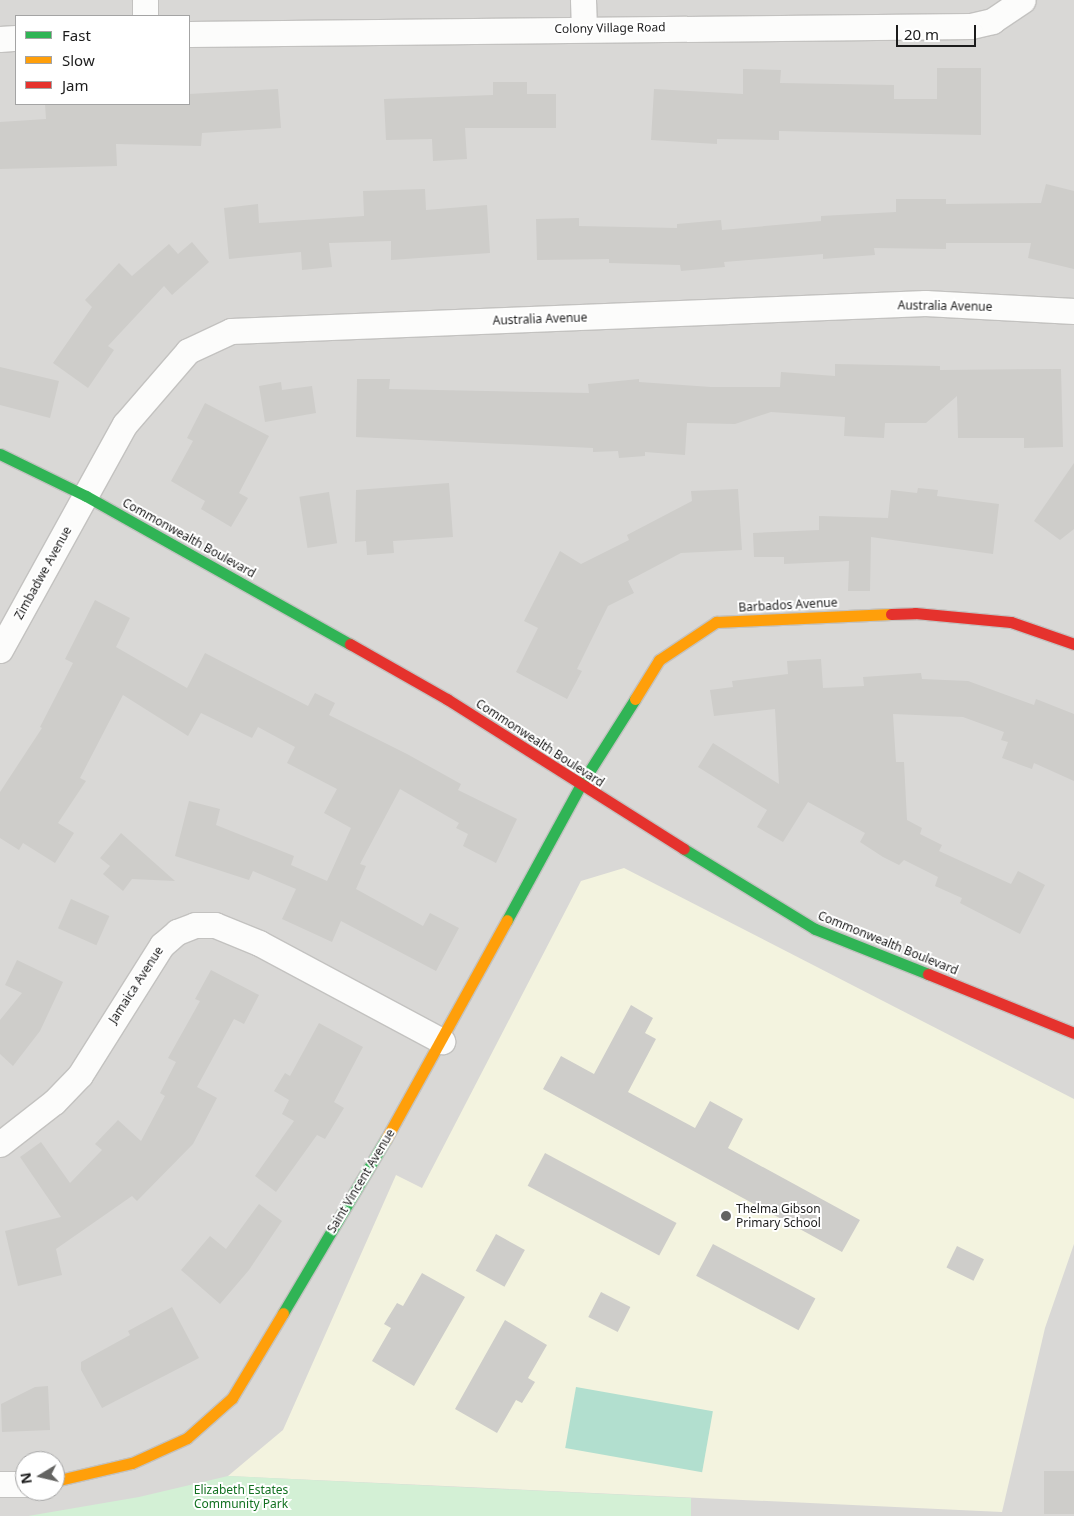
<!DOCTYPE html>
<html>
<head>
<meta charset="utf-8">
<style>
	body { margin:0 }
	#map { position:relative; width:1074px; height:1516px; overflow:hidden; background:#eae9e4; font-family:"Noto Sans",sans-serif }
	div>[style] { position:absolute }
	.residential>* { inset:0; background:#d9d8d6 }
	.education>* { inset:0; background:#f3f3df }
	.park>* { inset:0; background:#d3f0d5 }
	.pitch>* { inset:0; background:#b2dfcf; transform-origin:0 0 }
	.building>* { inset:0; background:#cecdca; transform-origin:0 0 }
	.roads { filter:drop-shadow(1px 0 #c3c2c0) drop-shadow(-1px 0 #c3c2c0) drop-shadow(0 1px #c3c2c0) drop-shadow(0 -1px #c3c2c0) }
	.street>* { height:25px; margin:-12.5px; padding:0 12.5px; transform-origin:12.5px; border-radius:12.5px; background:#fcfcfb }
	.fast>* { height:11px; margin:-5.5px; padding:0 5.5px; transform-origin:5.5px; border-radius:5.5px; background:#30b455 }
	.slow>* { height:11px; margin:-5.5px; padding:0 5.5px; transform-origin:5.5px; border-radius:5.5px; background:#ff9f0a }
	.jam>* { height:11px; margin:-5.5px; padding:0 5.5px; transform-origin:5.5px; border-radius:5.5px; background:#e5322d }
	.dots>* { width:14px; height:14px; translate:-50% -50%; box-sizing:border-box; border:2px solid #fff; border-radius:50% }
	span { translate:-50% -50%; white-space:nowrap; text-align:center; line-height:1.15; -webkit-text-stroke:4px #fff; paint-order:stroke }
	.street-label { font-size:12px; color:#1c1c1c }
	.poi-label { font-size:12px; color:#1c1c1c }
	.left { translate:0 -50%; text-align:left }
	.park-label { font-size:12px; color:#137121 }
	.legend { position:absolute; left:15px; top:15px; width:175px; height:90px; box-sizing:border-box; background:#fff; border:1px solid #a4a4a4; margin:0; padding:6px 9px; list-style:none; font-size:15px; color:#1c1c1c }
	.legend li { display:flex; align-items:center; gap:10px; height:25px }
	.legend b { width:25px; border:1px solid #a4a4a4 }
	.north { position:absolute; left:15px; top:1451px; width:50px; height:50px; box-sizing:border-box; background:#fff; border:1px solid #a4a4a4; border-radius:50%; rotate:261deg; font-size:14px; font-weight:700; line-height:20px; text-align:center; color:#1c1c1c }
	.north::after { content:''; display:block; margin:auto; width:18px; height:22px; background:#646462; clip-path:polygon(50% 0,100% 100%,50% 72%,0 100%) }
	.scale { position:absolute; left:896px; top:25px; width:80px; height:22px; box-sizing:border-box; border:2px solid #1c1c1c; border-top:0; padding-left:6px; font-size:15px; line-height:18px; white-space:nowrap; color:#1c1c1c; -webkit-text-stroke:4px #fff; paint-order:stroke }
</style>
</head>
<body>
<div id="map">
	<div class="residential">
		<i style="clip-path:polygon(evenodd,0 0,1074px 0,1074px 1516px,0 1516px,0 0,16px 16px,189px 16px,189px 104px,16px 104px,16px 16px,0 0,25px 1461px,55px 1461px,55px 1491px,25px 1491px,25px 1461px)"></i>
	</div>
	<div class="education">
		<i style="clip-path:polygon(624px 868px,1074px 1099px,1074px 1244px,1045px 1328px,1002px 1512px,228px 1476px,283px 1430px,396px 1175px,422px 1188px,581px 881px)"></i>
	</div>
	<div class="park">
		<i style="clip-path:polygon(228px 1476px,691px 1498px,691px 1516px,28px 1516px,139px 1497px)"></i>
	</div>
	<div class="pitch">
		<i style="left:576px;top:1387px;width:139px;height:62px;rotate:10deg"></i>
	</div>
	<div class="building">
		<i style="clip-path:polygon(937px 68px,981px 68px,981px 135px,779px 131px,779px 140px,717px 139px,717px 144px,651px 140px,654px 89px,743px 94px,743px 69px,781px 70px,780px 83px,894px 85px,894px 99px,937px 99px)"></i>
		<i style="clip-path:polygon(493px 82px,527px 82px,527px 94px,556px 94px,556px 128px,465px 128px,467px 159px,433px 161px,432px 139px,386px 140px,384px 99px,493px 95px)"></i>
		<i style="clip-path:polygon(278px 89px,281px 128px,202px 133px,201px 146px,116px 144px,117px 166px,0 169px,0 122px,46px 119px,45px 104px,189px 104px,189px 94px)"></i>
		<i style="clip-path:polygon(1046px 184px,1074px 191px,1074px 269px,1028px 258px,1031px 243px,946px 243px,946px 249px,874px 248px,875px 255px,823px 259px,823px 254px,724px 262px,725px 267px,681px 271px,680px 265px,609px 263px,609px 259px,537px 260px,536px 219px,579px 218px,579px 226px,677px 228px,677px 224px,721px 220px,722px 230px,821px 221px,821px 216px,896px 212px,896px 199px,946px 199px,946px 204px,1041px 203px)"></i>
		<i style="clip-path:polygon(425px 189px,426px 210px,487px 205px,490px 253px,391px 260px,391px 241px,329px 243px,332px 267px,302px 270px,301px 252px,229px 259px,224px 208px,258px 204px,259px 223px,364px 216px,363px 191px)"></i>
		<i style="clip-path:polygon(192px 242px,209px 262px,172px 295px,164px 286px,108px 346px,114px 350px,88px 388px,53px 363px,92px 307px,85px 300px,119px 263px,132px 276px,169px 244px,178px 254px)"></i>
		<i style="clip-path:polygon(835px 364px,940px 366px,940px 370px,1061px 369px,1063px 447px,1024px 448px,1024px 438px,958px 438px,957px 396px,926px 423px,885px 423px,884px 438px,844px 436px,845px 417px,771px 412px,735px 424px,687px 423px,685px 455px,645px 452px,645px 456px,619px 458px,618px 451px,593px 452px,593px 448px,356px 437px,357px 379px,390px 379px,389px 389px,589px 393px,588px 384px,639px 379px,639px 382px,711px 387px,780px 387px,781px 372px,835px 376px)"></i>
		<i style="clip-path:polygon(0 367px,59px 381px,50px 418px,0 405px)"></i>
		<i style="clip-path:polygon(281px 382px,282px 390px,312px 386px,316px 413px,265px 422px,259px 386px)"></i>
		<i style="clip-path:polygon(205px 403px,269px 436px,239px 493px,248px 498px,231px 527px,201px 509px,205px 501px,171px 481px,193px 441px,187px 438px)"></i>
		<i style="clip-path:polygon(1074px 463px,1074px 529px,1060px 540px,1034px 521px)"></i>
		<i style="clip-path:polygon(449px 483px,453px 537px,393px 541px,394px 553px,367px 555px,366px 541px,355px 542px,356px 490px)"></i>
		<i style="clip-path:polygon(918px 488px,938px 490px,937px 496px,999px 504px,993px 554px,871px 537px,870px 591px,848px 591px,849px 561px,784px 564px,784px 557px,754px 557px,753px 533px,819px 530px,819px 516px,888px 518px,891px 490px,917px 493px)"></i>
		<i style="clip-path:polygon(738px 489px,742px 550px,681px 553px,628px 581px,634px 593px,608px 606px,577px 669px,582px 671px,567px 699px,516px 672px,538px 628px,524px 621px,560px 551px,581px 564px,629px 540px,627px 535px,692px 501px,691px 491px)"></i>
		<i style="left:329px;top:492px;width:52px;height:30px;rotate:81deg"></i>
		<i style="clip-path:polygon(95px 600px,130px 618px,116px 647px,187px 688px,205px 653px,308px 706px,315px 693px,335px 703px,329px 715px,407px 754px,461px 784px,458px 790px,517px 819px,496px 863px,463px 846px,468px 834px,456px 828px,459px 823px,400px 789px,360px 864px,366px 866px,356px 889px,423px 926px,430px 913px,459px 928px,436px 971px,341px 921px,332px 942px,282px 919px,296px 889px,253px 871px,249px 880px,175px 856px,189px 801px,220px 809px,216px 825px,294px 856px,291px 865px,327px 881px,351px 828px,324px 813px,337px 789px,287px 763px,295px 747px,258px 727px,252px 738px,201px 713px,188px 736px,123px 695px,80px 778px,86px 781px,58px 823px,74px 833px,55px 863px,23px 843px,19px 850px,0 838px,0 792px,42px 728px,40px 727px,73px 663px,65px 659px)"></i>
		<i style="clip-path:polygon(821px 659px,823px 688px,864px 686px,863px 677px,921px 673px,922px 679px,968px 681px,1034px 705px,1036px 699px,1074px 714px,1074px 781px,1034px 763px,1032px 769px,1002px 758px,1008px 742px,1001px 740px,1004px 732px,963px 717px,893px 714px,896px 762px,904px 762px,907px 820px,922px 828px,920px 834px,942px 845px,939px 851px,1011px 884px,1018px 871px,1045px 885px,1020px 934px,960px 903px,962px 898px,935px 886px,938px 877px,904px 860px,899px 865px,883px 857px,860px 842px,865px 833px,808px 802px,783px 842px,757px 827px,767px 810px,698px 767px,713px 743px,779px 784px,775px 709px,714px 716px,710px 690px,733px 687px,732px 681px,788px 674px,787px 661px)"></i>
		<i style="clip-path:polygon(121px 833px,175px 881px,132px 879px,123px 891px,103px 874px,110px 866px,100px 858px)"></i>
		<i style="left:71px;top:899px;width:42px;height:32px;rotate:24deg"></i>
		<i style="clip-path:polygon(17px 960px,63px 982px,40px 1031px,13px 1066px,0 1054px,0 1020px,22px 993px,5px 985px)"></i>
		<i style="clip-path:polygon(211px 970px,259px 995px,244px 1024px,234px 1019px,197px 1087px,217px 1098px,193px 1144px,137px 1201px,132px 1196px,56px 1249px,62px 1275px,18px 1286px,5px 1231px,61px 1217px,20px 1157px,41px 1142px,70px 1183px,102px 1150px,95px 1144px,118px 1120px,141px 1141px,165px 1096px,160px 1093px,176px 1062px,168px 1058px,200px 1001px,195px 999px)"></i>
		<i style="clip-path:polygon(631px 1005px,653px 1018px,645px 1033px,656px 1039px,628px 1092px,695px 1128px,710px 1101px,743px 1119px,728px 1148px,860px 1220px,842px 1252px,543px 1089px,561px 1056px,594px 1074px)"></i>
		<i style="clip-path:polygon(319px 1023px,363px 1047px,334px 1102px,344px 1108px,325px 1139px,317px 1135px,276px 1192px,255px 1176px,294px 1121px,282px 1114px,289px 1100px,274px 1091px,285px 1073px,290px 1076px)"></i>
		<i style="left:545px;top:1153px;width:149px;height:37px;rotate:28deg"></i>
		<i style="clip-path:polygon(259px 1204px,282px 1221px,249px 1270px,220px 1304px,181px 1270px,210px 1236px,226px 1249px)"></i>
		<i style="left:496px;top:1234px;width:33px;height:42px;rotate:29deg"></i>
		<i style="left:713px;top:1244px;width:116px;height:36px;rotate:28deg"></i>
		<i style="left:957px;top:1246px;width:30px;height:24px;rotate:26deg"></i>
		<i style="clip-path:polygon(422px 1273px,465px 1297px,414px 1386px,372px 1361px,391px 1328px,384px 1324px,397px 1303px,403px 1306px)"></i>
		<i style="left:601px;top:1292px;width:33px;height:28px;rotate:27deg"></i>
		<i style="clip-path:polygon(172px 1307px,199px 1358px,102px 1408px,81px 1370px,81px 1362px,130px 1335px,128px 1331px)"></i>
		<i style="clip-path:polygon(505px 1320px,547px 1345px,528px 1378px,535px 1382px,522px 1403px,516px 1400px,497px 1433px,455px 1409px)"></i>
		<i style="clip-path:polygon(48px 1386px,50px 1430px,2px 1432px,1px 1404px,35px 1387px)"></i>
		<i style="left:1074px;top:1471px;width:43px;height:30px;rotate:90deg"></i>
	</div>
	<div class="roads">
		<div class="street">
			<i style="left:145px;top:0;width:16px;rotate:90deg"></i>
			<i style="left:583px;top:0;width:28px;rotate:88deg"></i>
			<i style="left:189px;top:34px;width:782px;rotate:-0.59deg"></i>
			<i style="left:971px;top:26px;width:22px;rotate:-13deg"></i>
			<i style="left:992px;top:21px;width:37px;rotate:-34deg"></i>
			<i style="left:0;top:39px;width:16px;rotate:-4deg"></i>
			<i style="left:0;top:650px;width:258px;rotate:-61.1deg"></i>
			<i style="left:125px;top:424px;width:96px;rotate:-49.2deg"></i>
			<i style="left:188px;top:351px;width:47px;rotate:-24.9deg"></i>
			<i style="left:231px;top:331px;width:695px;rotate:-2.31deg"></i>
			<i style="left:925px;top:303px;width:149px;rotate:3.1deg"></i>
			<i style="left:0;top:1144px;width:68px;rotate:-37.9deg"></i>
			<i style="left:54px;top:1102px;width:37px;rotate:-46deg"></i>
			<i style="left:80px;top:1075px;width:154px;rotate:-57.8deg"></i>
			<i style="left:162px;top:945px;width:20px;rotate:-41deg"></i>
			<i style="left:177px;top:932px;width:19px;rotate:-21deg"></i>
			<i style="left:195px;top:925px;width:20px"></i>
			<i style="left:215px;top:925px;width:48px;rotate:22.2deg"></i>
			<i style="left:259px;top:943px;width:208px;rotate:28.2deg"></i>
			<i style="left:0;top:1484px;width:25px"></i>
		</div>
		<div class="fast">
			<i style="left:0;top:454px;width:96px;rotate:26deg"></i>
			<i style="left:86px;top:496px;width:303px;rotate:29.3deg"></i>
			<i style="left:684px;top:849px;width:153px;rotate:31.4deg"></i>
			<i style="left:815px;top:929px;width:122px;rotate:21.7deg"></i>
			<i style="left:507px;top:920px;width:153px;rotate:-61.4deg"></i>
			<i style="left:580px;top:786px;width:103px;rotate:-57.7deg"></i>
			<i style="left:283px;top:1313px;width:202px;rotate:-59.4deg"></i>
		</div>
		<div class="slow">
			<i style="left:635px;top:699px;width:46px;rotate:-58.4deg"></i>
			<i style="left:659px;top:660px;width:69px;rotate:-33.7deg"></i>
			<i style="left:716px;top:622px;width:175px;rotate:-2.6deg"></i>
			<i style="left:386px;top:1139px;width:250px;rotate:-61.1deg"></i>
			<i style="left:55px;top:1481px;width:79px;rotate:-13.2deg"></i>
			<i style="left:132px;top:1463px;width:60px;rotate:-24.4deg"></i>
			<i style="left:187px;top:1438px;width:60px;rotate:-41.6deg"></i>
			<i style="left:232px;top:1398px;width:99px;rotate:-59deg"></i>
		</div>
		<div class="jam">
			<i style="left:891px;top:614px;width:24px;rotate:-2deg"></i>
			<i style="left:915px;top:613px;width:96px;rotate:5.4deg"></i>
			<i style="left:1011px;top:622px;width:67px;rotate:19.2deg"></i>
			<i style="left:350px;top:644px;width:112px;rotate:29.6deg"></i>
			<i style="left:447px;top:699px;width:280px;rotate:32.3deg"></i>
			<i style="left:928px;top:974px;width:157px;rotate:22deg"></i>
		</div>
	</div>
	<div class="dots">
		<i style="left:726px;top:1216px;background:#646462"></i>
	</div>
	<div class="street-label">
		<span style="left:610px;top:28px;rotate:-1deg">Colony Village Road</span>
		<span style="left:945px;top:306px;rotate:1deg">Australia Avenue</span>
		<span style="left:540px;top:319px;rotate:-2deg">Australia Avenue</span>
		<span style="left:189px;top:538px;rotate:29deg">Commonwealth Boulevard</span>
		<span style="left:43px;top:573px;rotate:-61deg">Zimbadwe Avenue</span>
		<span style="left:788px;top:605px;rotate:-3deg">Barbados Avenue</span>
		<span style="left:540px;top:743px;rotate:33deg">Commonwealth Boulevard</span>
		<span style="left:888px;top:943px;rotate:22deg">Commonwealth Boulevard</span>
		<span style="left:136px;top:985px;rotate:-57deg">Jamaica Avenue</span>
		<span style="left:361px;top:1181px;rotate:-59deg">Saint Vincent Avenue</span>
	</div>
	<div class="poi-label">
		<span class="left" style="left:736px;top:1216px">Thelma Gibson<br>Primary School</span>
	</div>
	<div class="park-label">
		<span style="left:241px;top:1497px">Elizabeth Estates<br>Community Park</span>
	</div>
	<ul class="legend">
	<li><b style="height:6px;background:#30b455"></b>Fast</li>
	<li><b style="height:6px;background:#ff9f0a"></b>Slow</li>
	<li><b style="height:6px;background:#e5322d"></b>Jam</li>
	</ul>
	<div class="north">N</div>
	<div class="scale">20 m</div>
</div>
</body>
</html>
